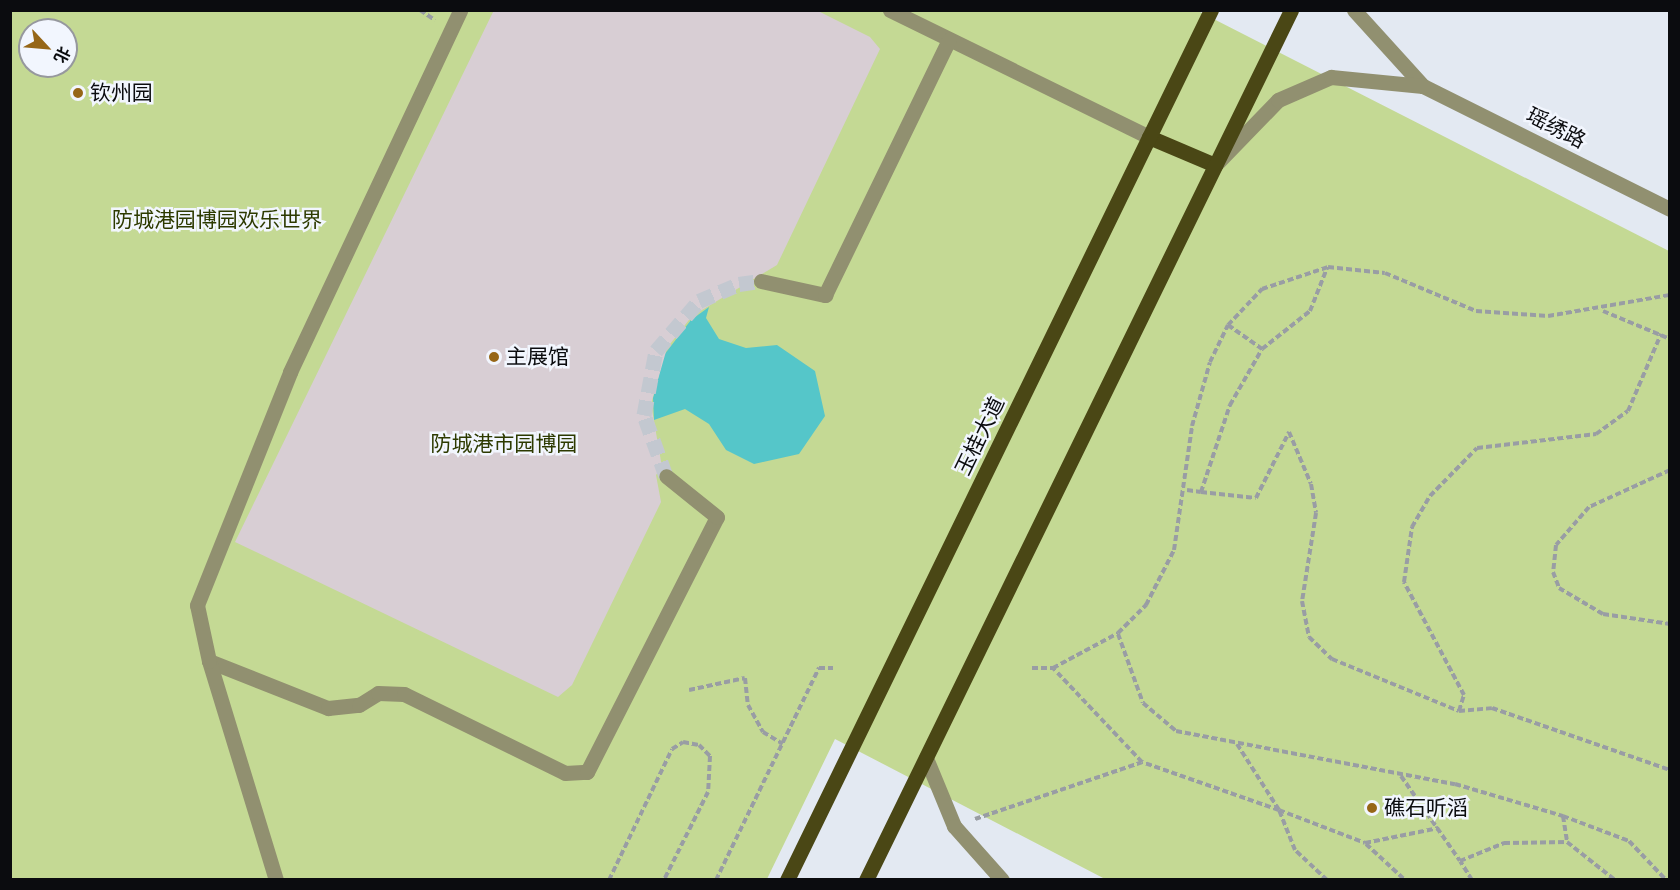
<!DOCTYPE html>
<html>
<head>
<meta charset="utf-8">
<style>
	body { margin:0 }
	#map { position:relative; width:1680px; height:890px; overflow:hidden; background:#e3e9f2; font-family:Inter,"Noto Sans SC",sans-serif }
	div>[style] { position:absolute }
	.green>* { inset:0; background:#c4d994 }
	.water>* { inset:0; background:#55c6c9 }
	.building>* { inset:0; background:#d8ced4 }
	.minor-tunnel>* { height:15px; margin-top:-7.5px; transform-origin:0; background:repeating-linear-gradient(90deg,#c3c8d0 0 15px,transparent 0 23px) }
	.path>* { height:4px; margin-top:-2px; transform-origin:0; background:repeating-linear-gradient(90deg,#999da4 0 6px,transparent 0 9px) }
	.minor>* { height:15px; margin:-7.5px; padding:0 7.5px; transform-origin:7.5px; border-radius:7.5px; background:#919070 }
	.major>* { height:15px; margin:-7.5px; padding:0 7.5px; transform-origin:7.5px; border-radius:7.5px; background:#4a4715 }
	.dots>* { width:16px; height:16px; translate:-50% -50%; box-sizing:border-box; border:3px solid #f2f6fe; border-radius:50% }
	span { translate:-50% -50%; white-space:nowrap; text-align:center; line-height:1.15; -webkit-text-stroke:5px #f2f6fe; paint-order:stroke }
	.poi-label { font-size:21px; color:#0b0c0f }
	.left { translate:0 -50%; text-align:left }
	.street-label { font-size:21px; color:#0b0c0f }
	.park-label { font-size:21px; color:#2d3a00 }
	.frame { position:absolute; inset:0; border:12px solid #0b0c0f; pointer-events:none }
	.north { position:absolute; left:18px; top:18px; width:60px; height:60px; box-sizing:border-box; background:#f2f6fe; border:2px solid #96989e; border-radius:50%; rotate:116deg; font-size:16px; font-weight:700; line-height:24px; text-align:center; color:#0b0c0f }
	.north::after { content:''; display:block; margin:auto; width:21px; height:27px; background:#966617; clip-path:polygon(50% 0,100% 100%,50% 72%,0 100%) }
</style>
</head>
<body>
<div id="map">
	<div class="green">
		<i style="clip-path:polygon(evenodd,10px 11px,1198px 11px,1669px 251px,1669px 879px,1105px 879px,835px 739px,767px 879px,11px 879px,10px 11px,30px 30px,66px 30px,66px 66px,30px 66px,30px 30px)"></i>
	</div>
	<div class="water">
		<i style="clip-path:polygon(709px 307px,706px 318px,719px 339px,746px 348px,777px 345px,815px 371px,825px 416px,799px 454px,754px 464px,726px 450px,709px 424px,685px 409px,654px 420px,653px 398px,664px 355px,691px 320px)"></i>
	</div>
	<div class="building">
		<i style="clip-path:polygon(494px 10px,816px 10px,870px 37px,880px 49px,777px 265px,692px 316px,667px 348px,651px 404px,662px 467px,656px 475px,661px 502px,572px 685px,558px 697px,235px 542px)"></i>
	</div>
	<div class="minor-tunnel">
		<i style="left:666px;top:476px;width:65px;rotate:-109.8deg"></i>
		<i style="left:644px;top:415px;width:65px;rotate:-79.4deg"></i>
		<i style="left:656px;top:351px;width:66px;rotate:-49.3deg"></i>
		<i style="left:699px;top:301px;width:43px;rotate:-23deg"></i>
		<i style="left:739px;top:284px;width:22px;rotate:-8deg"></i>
	</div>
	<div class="path">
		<i style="left:420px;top:10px;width:18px;rotate:34deg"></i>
		<i style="left:1603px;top:311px;width:73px;rotate:22.7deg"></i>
		<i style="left:1228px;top:325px;width:42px;rotate:35.2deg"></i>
		<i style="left:1670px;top:470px;width:89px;rotate:155.4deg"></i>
		<i style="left:1589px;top:507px;width:50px;rotate:131deg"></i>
		<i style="left:1556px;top:545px;width:27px;rotate:96deg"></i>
		<i style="left:1553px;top:572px;width:17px;rotate:69deg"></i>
		<i style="left:1559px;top:588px;width:51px;rotate:30.6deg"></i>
		<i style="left:1603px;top:614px;width:68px;rotate:8.5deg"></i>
		<i style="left:1187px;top:490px;width:14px;rotate:8deg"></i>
		<i style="left:1201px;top:492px;width:92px;rotate:-71.6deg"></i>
		<i style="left:1230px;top:405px;width:64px;rotate:-60.3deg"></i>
		<i style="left:1262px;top:349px;width:61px;rotate:-38.4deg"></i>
		<i style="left:1310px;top:311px;width:46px;rotate:-68.4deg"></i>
		<i style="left:1201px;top:492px;width:55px;rotate:6.2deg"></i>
		<i style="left:1256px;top:498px;width:74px;rotate:-63.4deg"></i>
		<i style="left:1289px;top:432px;width:56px;rotate:67.1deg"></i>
		<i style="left:1311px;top:484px;width:29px;rotate:80deg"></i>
		<i style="left:1316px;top:513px;width:89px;rotate:99deg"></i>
		<i style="left:1302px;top:601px;width:37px;rotate:79deg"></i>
		<i style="left:1309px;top:637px;width:32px;rotate:44deg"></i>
		<i style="left:1332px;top:659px;width:137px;rotate:22.3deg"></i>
		<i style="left:1459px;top:711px;width:17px;rotate:-73deg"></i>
		<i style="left:1464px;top:695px;width:128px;rotate:-118deg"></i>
		<i style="left:1404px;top:582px;width:56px;rotate:-81.7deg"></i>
		<i style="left:1412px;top:527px;width:36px;rotate:-60deg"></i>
		<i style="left:1430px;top:496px;width:67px;rotate:-45.6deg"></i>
		<i style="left:1477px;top:448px;width:120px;rotate:-6.7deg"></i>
		<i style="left:1596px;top:434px;width:39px;rotate:-36deg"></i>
		<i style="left:1628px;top:411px;width:84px;rotate:-66.8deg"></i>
		<i style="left:1118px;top:634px;width:73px;rotate:70.1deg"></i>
		<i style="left:1143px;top:703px;width:43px;rotate:40.3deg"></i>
		<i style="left:1176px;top:731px;width:284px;rotate:10.8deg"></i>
		<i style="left:1455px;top:784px;width:113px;rotate:16.5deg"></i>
		<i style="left:1563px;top:816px;width:71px;rotate:20.7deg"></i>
		<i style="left:1629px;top:841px;width:54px;rotate:46.5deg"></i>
		<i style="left:1032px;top:668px;width:21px"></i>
		<i style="left:689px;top:690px;width:57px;rotate:-12.1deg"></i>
		<i style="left:745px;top:678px;width:27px;rotate:84deg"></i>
		<i style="left:748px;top:705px;width:31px;rotate:61deg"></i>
		<i style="left:763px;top:732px;width:23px;rotate:31deg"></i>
		<i style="left:1459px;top:711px;width:33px;rotate:-5deg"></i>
		<i style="left:1492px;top:708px;width:188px;rotate:19.2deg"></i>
		<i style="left:1237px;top:744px;width:78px;rotate:57.5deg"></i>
		<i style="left:1279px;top:810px;width:92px;rotate:21deg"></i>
		<i style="left:1365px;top:843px;width:75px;rotate:-11.6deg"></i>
		<i style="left:1401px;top:776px;width:103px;rotate:55.2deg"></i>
		<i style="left:1563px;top:816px;width:26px;rotate:81deg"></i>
		<i style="left:1567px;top:842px;width:61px;rotate:38.4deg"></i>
		<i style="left:975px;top:819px;width:176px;rotate:-18.8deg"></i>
		<i style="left:1366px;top:844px;width:53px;rotate:42.7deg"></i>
		<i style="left:609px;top:880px;width:145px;rotate:-64.3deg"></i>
		<i style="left:672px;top:749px;width:13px;rotate:-32deg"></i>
		<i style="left:683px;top:742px;width:16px;rotate:11deg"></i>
		<i style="left:699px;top:745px;width:16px;rotate:45deg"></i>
		<i style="left:710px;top:756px;width:36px;rotate:93deg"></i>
		<i style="left:708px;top:792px;width:98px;rotate:116.6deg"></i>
		<i style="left:716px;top:880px;width:236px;rotate:-64.1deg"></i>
		<i style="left:819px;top:668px;width:14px"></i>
		<i style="left:1327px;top:880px;width:44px;rotate:-136.8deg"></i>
		<i style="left:1295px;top:850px;width:43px;rotate:-111.8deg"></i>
		<i style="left:1279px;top:810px;width:145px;rotate:-160.7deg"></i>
		<i style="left:1142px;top:762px;width:129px;rotate:-133.4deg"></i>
		<i style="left:1053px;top:668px;width:74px;rotate:-28.3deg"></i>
		<i style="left:1118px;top:633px;width:40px;rotate:-45deg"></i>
		<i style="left:1146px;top:605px;width:62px;rotate:-63deg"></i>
		<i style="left:1174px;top:550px;width:125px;rotate:-81.7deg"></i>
		<i style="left:1192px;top:426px;width:66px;rotate:-74.3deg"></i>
		<i style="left:1210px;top:362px;width:41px;rotate:-64.1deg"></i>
		<i style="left:1228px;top:325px;width:50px;rotate:-46.6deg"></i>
		<i style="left:1262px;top:289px;width:70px;rotate:-18.4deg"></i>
		<i style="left:1328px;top:267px;width:57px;rotate:6deg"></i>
		<i style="left:1385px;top:273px;width:99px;rotate:22.7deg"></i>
		<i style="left:1476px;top:311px;width:72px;rotate:4deg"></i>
		<i style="left:1548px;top:316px;width:124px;rotate:-9.8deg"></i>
		<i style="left:1472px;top:880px;width:22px;rotate:-122deg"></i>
		<i style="left:1460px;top:861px;width:48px;rotate:-22.2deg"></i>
		<i style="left:1504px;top:843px;width:63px;rotate:-0.9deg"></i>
	</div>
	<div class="minor">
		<i style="left:890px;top:10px;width:288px;rotate:26.1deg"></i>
		<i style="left:1354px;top:10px;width:103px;rotate:47.8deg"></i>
		<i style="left:1423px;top:86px;width:276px;rotate:26.5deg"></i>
		<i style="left:1218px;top:162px;width:86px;rotate:-45.9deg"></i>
		<i style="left:1278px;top:100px;width:58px;rotate:-23.5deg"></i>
		<i style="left:1331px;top:77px;width:92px;rotate:5.6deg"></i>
		<i style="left:761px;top:281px;width:66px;rotate:12.3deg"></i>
		<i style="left:825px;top:295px;width:284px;rotate:-64.1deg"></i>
		<i style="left:209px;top:661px;width:128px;rotate:21.6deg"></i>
		<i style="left:328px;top:708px;width:31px;rotate:-6deg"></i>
		<i style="left:359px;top:705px;width:22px;rotate:-32deg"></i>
		<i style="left:378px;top:693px;width:26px;rotate:2deg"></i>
		<i style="left:404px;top:694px;width:179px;rotate:26.1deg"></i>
		<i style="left:565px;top:773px;width:22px;rotate:-3deg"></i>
		<i style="left:587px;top:772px;width:286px;rotate:-63deg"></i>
		<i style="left:717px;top:517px;width:65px;rotate:-141.2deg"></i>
		<i style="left:926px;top:758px;width:74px;rotate:67.6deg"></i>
		<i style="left:954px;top:826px;width:72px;rotate:48.4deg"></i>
		<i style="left:276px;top:880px;width:229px;rotate:-107deg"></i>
		<i style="left:209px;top:661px;width:57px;rotate:-102.1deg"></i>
		<i style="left:197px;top:605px;width:251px;rotate:-68.2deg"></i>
		<i style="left:290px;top:372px;width:400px;rotate:-64.8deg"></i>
	</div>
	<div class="major">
		<i style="left:1149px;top:137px;width:72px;rotate:23deg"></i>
		<i style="left:787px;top:880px;width:968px;rotate:-64.02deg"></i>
		<i style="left:866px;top:880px;width:968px;rotate:-63.96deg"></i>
	</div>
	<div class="dots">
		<i style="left:78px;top:93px;background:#966617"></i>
		<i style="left:494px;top:357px;background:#966617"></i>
		<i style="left:1372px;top:808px;background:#966617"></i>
	</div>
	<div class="poi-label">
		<span class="left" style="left:90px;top:93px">钦州园</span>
		<span class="left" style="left:506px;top:357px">主展馆</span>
		<span class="left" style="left:1384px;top:808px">礁石听滔</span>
	</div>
	<div class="street-label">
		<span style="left:1556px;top:128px;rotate:27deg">瑶绣路</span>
		<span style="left:980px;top:436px;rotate:-64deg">玉桂大道</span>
	</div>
	<div class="park-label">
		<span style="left:217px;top:220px">防城港园博园欢乐世界</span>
		<span style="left:504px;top:444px">防城港市园博园</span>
	</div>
	<div class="frame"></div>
	<div class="north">北</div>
</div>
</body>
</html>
